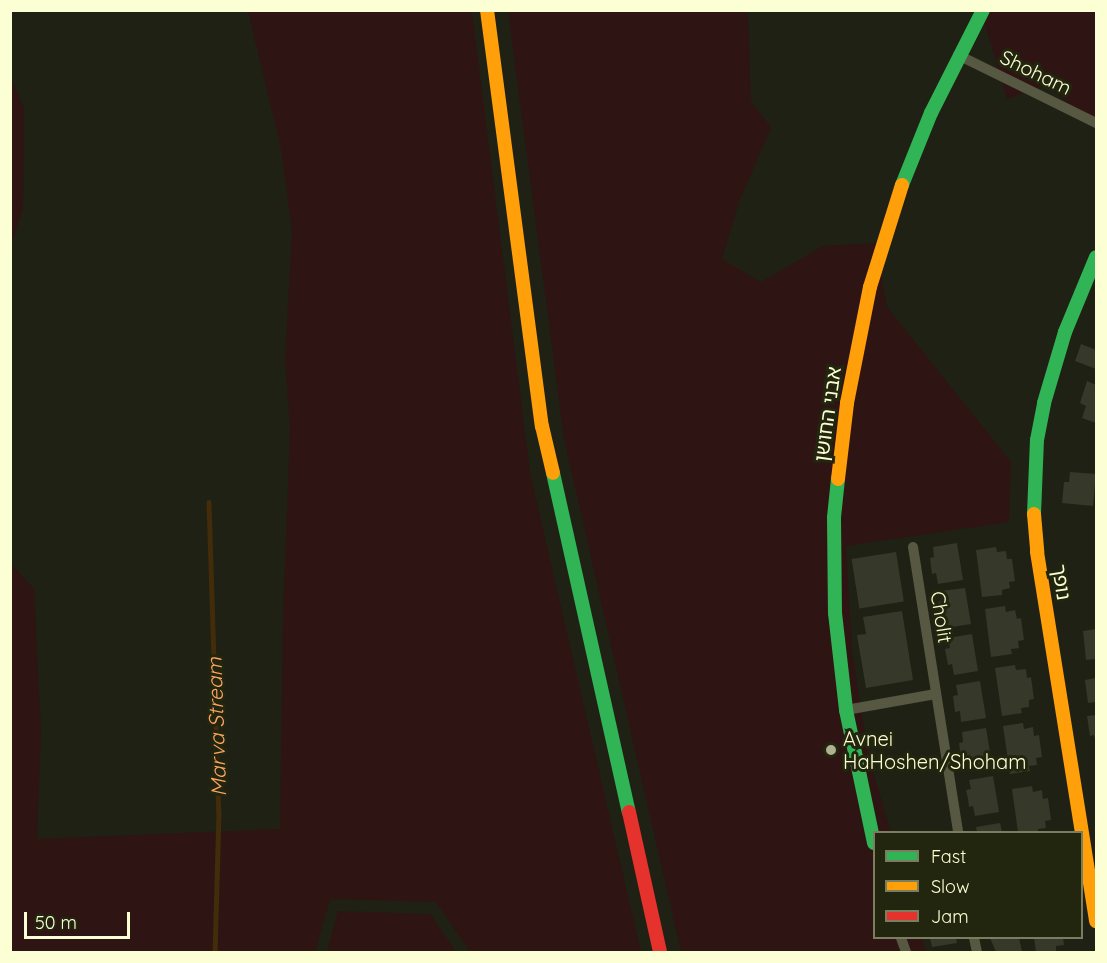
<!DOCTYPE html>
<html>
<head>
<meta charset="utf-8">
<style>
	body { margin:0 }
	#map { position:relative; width:1107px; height:963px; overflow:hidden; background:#1f2114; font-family:Quicksand,"Noto Sans Hebrew",sans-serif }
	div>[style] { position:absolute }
	.green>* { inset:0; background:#2f1414 }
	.stream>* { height:4.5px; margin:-2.25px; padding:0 2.25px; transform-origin:2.25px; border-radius:2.25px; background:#422c0a }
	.building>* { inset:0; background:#363829; transform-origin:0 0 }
	.street>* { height:10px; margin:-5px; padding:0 5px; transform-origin:5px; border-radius:5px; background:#575841 }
	.fast>* { height:14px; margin:-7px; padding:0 7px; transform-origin:7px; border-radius:7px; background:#30b455 }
	.slow>* { height:14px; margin:-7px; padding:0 7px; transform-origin:7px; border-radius:7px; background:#ff9f0a }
	.jam>* { height:14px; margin:-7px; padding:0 7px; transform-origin:7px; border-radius:7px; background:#e5322d }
	.dots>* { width:16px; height:16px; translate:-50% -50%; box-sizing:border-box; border:3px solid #23260f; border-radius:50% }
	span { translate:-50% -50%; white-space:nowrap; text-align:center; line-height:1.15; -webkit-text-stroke:6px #23260f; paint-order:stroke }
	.street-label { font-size:20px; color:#fcffd4 }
	.poi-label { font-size:20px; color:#fcffd4 }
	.left { translate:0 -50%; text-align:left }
	.water-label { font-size:21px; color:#ffa562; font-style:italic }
	.frame { position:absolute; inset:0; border:12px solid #fcffd4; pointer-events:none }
	.legend { position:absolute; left:873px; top:831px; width:210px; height:108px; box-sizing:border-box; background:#23260f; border:2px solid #7a7d5e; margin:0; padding:8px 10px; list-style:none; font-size:18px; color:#fcffd4 }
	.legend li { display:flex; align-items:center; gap:12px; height:30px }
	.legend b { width:30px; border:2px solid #7a7d5e }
	.scale { position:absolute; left:24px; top:912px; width:106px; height:27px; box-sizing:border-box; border:3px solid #fcffd4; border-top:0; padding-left:8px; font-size:18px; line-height:21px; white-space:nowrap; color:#fcffd4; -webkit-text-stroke:4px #23260f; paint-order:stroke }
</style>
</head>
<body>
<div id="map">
	<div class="green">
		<i style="clip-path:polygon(248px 11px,472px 11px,530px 473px,641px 952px,470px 952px,436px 902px,330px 899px,315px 952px,11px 952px,11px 564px,34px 589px,41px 732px,37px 839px,280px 829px,283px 615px,290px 429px,285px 359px,292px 232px,281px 149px)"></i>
		<i style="clip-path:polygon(508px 11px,748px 11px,751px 101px,771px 128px,740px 199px,722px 259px,761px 282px,823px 246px,876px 243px,887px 307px,1011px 462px,1009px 522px,846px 546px,852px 652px,869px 758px,891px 832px,874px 832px,874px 938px,922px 938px,926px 952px,681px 952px,564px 439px)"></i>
		<i style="clip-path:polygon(981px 11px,1096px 11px,1096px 128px,1047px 85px,1007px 99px)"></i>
		<i style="clip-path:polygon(11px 78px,24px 108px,23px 208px,11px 246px)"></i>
		<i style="clip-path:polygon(338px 911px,430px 914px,456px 952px,327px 952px)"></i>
	</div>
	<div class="stream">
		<i style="left:209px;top:502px;width:310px;rotate:88.2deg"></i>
		<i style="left:219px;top:812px;width:140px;rotate:91.6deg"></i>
	</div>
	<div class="building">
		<i style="clip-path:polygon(1081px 344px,1096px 350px,1096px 369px,1075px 361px)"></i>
		<i style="clip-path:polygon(1087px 381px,1096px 385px,1096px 423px,1082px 418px,1086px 406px,1080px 403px)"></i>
		<i style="clip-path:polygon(1070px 472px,1096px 474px,1093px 506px,1062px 503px,1064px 482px,1069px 482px)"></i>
		<i style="clip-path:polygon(957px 543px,963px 580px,938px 584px,936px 573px,932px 574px,930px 558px,934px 557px,933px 547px)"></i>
		<i style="clip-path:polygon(996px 547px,997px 552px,1006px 551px,1007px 559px,1012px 559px,1015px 581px,1009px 582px,1010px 588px,1002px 590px,1002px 595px,982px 597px,976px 550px)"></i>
		<i style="left:896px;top:552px;width:50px;height:45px;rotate:81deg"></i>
		<i style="clip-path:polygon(965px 588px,971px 624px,946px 628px,944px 618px,940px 618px,938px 602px,942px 601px,941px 591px)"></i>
		<i style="clip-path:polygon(1005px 606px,1006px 612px,1015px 610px,1017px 619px,1021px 618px,1024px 640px,1018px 641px,1019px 648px,1011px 649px,1012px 654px,991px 657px,985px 609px)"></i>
		<i style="clip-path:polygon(902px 611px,913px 680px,866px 688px,857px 635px,866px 634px,863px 617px)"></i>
		<i style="clip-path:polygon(1096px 629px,1096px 659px,1086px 660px,1083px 631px)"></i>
		<i style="clip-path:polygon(972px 634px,978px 671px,954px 675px,952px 664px,948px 665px,945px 649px,950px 648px,948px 638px)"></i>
		<i style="clip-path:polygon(1015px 665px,1016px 670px,1026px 669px,1027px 678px,1031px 677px,1034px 699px,1029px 700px,1029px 707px,1021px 708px,1022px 713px,1002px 716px,995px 668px)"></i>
		<i style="clip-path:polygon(1096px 678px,1096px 702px,1088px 703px,1085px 680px)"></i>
		<i style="clip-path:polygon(980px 681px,986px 718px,961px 722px,960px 711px,955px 712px,953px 696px,958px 695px,956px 685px)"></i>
		<i style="clip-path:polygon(1096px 715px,1096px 739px,1095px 740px,1094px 735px,1090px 736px,1087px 716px)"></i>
		<i style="clip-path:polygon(1023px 723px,1024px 729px,1033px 727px,1034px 736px,1039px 735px,1042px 757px,1036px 758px,1037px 765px,1029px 766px,1030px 771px,1010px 774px,1003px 726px)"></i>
		<i style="clip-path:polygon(986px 728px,992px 765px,967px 769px,965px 758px,961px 759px,959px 743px,963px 742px,962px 732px)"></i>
		<i style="clip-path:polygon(993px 776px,999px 812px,975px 816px,973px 806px,969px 807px,968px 799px,966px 790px,971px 789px,969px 780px)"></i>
		<i style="clip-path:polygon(1032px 786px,1033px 792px,1042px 790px,1043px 799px,1048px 798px,1051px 820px,1045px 821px,1046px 828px,1038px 829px,1038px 832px,1018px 832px,1012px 789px)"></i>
		<i style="clip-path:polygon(1000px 823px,1002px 832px,977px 832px,976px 827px)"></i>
		<i style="clip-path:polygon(930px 938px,956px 938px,957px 943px,932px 947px)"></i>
		<i style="clip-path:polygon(990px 938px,1019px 938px,1022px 951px,996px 952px)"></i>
		<i style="clip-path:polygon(1034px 938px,1063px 938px,1064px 945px,1056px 946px,1056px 951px,1036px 952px)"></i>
	</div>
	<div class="street">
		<i style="left:958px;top:55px;width:154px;rotate:26.2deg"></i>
		<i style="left:913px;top:547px;width:289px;rotate:81deg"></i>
		<i style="left:846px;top:710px;width:91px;rotate:-10.1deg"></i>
		<i style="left:901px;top:938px;width:15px;rotate:70deg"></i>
		<i style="left:974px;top:938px;width:14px;rotate:78deg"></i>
	</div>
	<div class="fast">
		<i style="left:902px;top:185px;width:78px;rotate:-68.1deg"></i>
		<i style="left:931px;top:113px;width:115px;rotate:-63.2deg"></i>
		<i style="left:553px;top:473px;width:347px;rotate:77.4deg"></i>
		<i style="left:838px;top:479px;width:39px;rotate:96deg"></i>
		<i style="left:834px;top:518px;width:95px;rotate:89.4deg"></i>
		<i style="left:835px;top:613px;width:98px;rotate:83.5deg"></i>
		<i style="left:846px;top:710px;width:136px;rotate:78.1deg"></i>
		<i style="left:1034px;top:514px;width:74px;rotate:-87.7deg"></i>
		<i style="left:1037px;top:440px;width:38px;rotate:-79deg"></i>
		<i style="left:1044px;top:403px;width:74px;rotate:-73.5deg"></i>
		<i style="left:1065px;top:332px;width:81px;rotate:-67.5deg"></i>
	</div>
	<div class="slow">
		<i style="left:487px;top:10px;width:420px;rotate:82.5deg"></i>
		<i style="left:542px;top:426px;width:48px;rotate:76.8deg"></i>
		<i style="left:838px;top:479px;width:77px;rotate:-83.2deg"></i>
		<i style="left:847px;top:403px;width:118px;rotate:-78.8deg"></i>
		<i style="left:870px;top:287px;width:107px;rotate:-72.6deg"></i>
		<i style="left:1034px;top:514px;width:38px;rotate:85deg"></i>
		<i style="left:1037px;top:552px;width:374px;rotate:80.9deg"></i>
	</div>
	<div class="jam">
		<i style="left:629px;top:812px;width:143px;rotate:77.5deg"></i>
	</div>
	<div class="dots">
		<i style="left:831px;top:750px;background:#afb191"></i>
	</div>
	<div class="street-label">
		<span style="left:1036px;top:72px;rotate:26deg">Shoham</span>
		<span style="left:827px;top:414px;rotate:-82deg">אבני החושן</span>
		<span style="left:1062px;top:582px;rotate:81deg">נופך</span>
		<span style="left:942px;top:617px;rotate:81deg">Cholit</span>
	</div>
	<div class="poi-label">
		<span class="left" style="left:843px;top:750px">Avnei<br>HaHoshen/Shoham</span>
	</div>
	<div class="water-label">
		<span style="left:216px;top:727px;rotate:-92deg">Marva Stream</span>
	</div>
	<div class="frame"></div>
	<ul class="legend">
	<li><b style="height:8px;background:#30b455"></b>Fast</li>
	<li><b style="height:8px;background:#ff9f0a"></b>Slow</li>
	<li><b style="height:8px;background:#e5322d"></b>Jam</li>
	</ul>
	<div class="scale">50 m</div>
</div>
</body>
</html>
